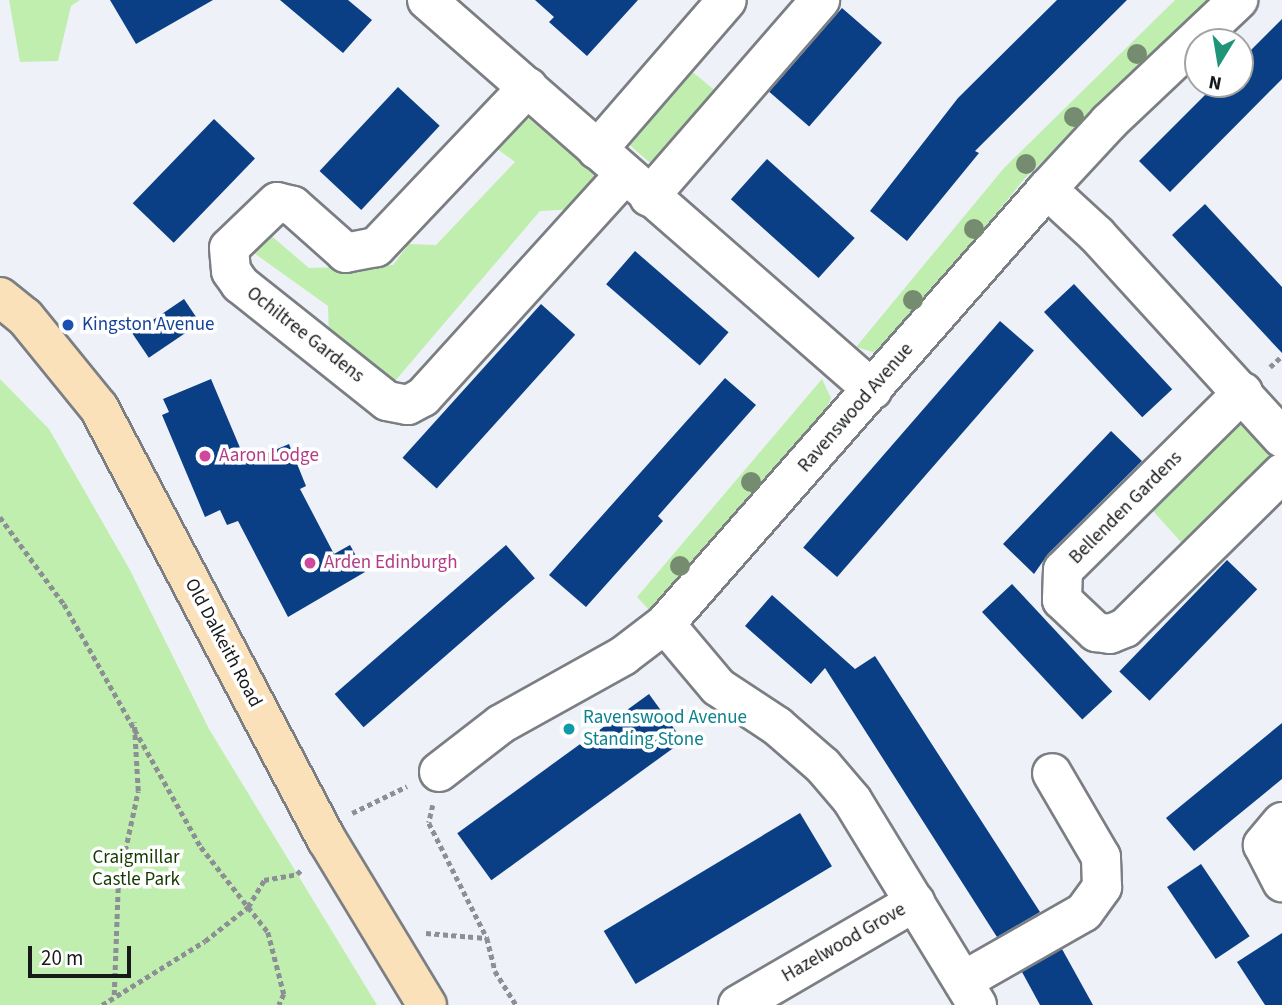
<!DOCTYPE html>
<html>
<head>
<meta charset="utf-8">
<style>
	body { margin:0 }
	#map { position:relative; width:1282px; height:1005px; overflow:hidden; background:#eef2f8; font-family:"Source Sans 3",sans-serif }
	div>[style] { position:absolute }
	.green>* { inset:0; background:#c0eeae; transform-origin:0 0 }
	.building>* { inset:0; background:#0a3f85; transform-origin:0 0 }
	.path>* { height:4.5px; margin-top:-2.25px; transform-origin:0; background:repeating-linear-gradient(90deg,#8c8f94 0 5px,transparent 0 8.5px) }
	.roads { filter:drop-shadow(2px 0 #7b7e83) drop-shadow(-2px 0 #7b7e83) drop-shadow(0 2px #7b7e83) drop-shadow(0 -2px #7b7e83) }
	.minor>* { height:38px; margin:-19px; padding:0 19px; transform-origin:19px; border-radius:19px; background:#fff }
	.major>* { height:38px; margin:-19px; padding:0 19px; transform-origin:19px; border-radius:19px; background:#fae1b9 }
	.trees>* { width:20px; height:20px; margin:-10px; border-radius:50%; background:#768c70 }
	.dots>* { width:19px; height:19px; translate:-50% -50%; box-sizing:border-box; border:4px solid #fff; border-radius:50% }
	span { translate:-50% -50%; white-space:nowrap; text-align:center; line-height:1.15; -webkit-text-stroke:7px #fff; paint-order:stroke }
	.transit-label { font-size:19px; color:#164399 }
	.left { translate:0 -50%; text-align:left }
	.street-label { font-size:19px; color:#16181a }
	.hotel-label { font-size:19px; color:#b23c85 }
	.culture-label { font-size:19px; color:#0d838f }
	.park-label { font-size:19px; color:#133900 }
	.north { position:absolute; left:1184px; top:28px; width:70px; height:70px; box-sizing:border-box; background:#fff; border:2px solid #a2a3a3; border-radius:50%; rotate:191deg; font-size:19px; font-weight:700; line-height:28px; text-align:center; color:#16181a }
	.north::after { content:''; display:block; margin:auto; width:24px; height:32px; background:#1f9478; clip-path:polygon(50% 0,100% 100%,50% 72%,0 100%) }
	.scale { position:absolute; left:28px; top:946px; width:103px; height:32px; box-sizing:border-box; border:4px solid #16181a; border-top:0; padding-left:9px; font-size:21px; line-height:24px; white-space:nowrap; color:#16181a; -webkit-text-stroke:5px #fff; paint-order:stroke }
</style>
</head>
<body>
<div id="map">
	<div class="green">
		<i style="clip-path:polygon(9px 0,80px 0,71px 6px,58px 61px,20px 62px)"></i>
		<i style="clip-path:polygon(1175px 0,1209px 0,1025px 178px,891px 344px,873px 352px,856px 347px,1004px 168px)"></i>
		<i style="clip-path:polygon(684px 65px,723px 97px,656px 168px,625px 141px)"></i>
		<i style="clip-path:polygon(527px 117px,601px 178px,577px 209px,540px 211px,389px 388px,329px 338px,328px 306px,254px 253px,268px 233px,309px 268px,393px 265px,409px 244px,436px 245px,515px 162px,496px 148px)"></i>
		<i style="clip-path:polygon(0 379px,49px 429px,130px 570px,209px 729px,377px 1005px,0 1005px)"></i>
		<i style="clip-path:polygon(822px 379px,831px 398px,824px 415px,651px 612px,637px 597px)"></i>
		<i style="left:1237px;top:419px;width:61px;height:124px;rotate:48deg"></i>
	</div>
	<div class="building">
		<i style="clip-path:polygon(110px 0,213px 0,136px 44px)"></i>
		<i style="clip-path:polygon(280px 0,348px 0,372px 20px,343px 53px)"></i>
		<i style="clip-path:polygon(535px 0,638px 0,587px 56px,549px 22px,554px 17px)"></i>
		<i style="clip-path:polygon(1057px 0,1127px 0,975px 151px,979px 153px,907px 241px,870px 211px,958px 98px)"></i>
		<i style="left:842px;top:8px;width:53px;height:111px;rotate:41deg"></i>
		<i style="clip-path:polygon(1282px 19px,1282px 79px,1170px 192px,1139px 161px,1216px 84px,1240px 84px,1240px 61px)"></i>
		<i style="left:398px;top:87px;width:57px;height:115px;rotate:43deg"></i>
		<i style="left:214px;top:119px;width:57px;height:117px;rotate:44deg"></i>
		<i style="left:767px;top:159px;width:118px;height:54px;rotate:42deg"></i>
		<i style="clip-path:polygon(1205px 204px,1282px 287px,1282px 353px,1172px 235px)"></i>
		<i style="left:635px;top:251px;width:124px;height:44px;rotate:41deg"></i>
		<i style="left:1074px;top:284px;width:144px;height:41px;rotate:47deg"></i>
		<i style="left:184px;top:299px;width:29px;height:62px;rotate:56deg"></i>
		<i style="left:541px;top:304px;width:46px;height:207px;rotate:42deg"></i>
		<i style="left:1000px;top:321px;width:45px;height:300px;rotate:41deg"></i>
		<i style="clip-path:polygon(725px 378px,756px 405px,658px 516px,663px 521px,586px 607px,549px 575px)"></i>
		<i style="clip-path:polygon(211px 379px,246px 462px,289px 444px,306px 486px,300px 489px,334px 554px,350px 545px,365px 572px,288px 617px,238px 521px,227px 525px,220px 510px,205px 517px,162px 415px,169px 412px,163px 399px)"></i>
		<i style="clip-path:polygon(1111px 431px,1142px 461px,1048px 554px,1034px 574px,1003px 544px)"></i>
		<i style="left:506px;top:545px;width:44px;height:227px;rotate:49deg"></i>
		<i style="left:1227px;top:560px;width:42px;height:155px;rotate:44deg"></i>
		<i style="left:1012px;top:584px;width:147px;height:41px;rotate:47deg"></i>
		<i style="clip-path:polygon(772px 595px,855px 669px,875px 656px,1040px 912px,997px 937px,825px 668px,811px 684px,745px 626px)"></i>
		<i style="left:649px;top:694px;width:58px;height:237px;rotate:54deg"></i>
		<i style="clip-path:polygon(1282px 723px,1282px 779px,1194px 851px,1166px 818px)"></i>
		<i style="left:800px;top:813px;width:62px;height:229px;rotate:59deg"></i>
		<i style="left:1201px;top:864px;width:87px;height:41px;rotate:56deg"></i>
		<i style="clip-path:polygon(1282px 933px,1282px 1005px,1265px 1005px,1237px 962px)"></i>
		<i style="clip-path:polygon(1062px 949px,1093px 1005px,1040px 1005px,1022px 972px)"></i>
	</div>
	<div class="path">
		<i style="left:1270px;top:367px;width:16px;rotate:-43deg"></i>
		<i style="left:0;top:517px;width:108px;rotate:53.7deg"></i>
		<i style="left:64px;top:604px;width:279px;rotate:60.6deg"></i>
		<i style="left:201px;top:847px;width:108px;rotate:51.8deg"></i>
		<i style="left:268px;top:932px;width:64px;rotate:75.5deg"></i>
		<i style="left:284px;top:994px;width:12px;rotate:114deg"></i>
		<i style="left:433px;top:805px;width:18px;rotate:103deg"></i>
		<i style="left:429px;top:823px;width:129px;rotate:63.2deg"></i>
		<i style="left:487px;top:938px;width:34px;rotate:76deg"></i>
		<i style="left:495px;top:971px;width:40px;rotate:58deg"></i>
		<i style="left:352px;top:813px;width:61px;rotate:-26.1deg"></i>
		<i style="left:426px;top:933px;width:60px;rotate:4.8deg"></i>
		<i style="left:114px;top:995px;width:111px;rotate:-87.9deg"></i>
		<i style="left:118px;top:884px;width:95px;rotate:-77.9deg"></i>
		<i style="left:138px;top:791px;width:69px;rotate:-93.3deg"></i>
		<i style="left:102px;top:1005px;width:121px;rotate:-31.9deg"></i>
		<i style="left:205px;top:941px;width:55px;rotate:-38.3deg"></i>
		<i style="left:248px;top:907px;width:31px;rotate:-59deg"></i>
		<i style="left:264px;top:880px;width:34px;rotate:-10deg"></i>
		<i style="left:297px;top:874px;width:7px;rotate:-45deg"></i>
	</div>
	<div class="roads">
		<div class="minor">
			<i style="left:427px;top:0;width:592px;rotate:41.17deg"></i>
			<i style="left:528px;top:87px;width:221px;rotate:133.5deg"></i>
			<i style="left:376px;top:247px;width:31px;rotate:169deg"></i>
			<i style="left:346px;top:253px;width:71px;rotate:-138.4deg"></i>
			<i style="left:293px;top:206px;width:16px;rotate:-166deg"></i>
			<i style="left:277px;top:202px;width:66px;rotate:136.2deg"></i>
			<i style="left:229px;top:248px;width:23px;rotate:85deg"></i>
			<i style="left:231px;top:271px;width:16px;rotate:55deg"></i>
			<i style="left:240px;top:284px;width:188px;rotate:38.5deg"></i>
			<i style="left:387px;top:401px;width:21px;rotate:11deg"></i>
			<i style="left:408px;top:405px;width:17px;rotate:-28deg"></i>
			<i style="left:423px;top:397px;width:299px;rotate:-47.8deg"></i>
			<i style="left:597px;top:150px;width:198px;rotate:-49.1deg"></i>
			<i style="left:1047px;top:189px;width:67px;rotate:42.6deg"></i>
			<i style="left:1096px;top:234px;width:276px;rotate:47.6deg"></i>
			<i style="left:649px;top:197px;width:261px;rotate:-49deg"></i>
			<i style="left:1243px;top:392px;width:253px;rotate:135.3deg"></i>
			<i style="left:1063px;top:570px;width:30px;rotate:92deg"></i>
			<i style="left:1062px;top:600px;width:47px;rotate:43.3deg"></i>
			<i style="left:1096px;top:632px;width:14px;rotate:8deg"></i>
			<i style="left:1110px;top:634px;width:16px;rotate:-22deg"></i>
			<i style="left:1125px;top:628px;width:221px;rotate:-44.6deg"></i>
			<i style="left:665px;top:624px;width:82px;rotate:49.9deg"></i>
			<i style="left:718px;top:687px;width:71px;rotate:33.5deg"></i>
			<i style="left:777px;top:726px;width:61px;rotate:41deg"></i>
			<i style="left:823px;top:766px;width:45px;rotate:49.5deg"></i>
			<i style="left:852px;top:800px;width:240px;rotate:58.6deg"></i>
			<i style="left:439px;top:772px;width:78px;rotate:-37.7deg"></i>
			<i style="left:501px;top:724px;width:140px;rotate:-29.1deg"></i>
			<i style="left:623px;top:656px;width:53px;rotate:-37.3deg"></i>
			<i style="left:665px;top:624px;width:579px;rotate:-48.71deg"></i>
			<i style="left:1047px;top:189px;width:91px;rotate:-47.2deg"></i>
			<i style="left:1109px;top:122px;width:178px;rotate:-43.4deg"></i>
			<i style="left:1282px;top:822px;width:30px;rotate:130deg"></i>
			<i style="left:1263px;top:845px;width:42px;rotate:62.8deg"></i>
			<i style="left:963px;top:981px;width:139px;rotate:-29.7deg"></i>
			<i style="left:1084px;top:912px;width:31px;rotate:-54deg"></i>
			<i style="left:1102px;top:887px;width:30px;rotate:-92deg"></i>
			<i style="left:1101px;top:857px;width:97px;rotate:-120.3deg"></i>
			<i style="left:738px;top:1005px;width:205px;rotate:-30.2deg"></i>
		</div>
		<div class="major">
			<i style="left:0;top:297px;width:32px;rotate:39deg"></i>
			<i style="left:25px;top:317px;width:117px;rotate:50.9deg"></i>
			<i style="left:99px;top:408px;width:488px;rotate:62.2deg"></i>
			<i style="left:327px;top:840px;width:193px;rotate:58.8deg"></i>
		</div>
	</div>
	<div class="trees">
		<i style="left:1137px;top:54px"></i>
		<i style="left:1074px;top:117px"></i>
		<i style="left:1026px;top:164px"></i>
		<i style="left:974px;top:229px"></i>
		<i style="left:913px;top:300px"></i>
		<i style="left:751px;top:482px"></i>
		<i style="left:680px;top:566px"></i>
	</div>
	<div class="dots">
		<i style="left:68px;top:325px;background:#1a4fb4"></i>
		<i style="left:205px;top:456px;background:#d1479c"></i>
		<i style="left:310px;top:563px;background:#d1479c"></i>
		<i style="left:569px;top:729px;background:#0f9aa8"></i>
	</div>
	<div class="transit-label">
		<span class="left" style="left:82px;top:325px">Kingston Avenue</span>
	</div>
	<div class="street-label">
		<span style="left:305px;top:335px;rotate:38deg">Ochiltree Gardens</span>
		<span style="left:856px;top:408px;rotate:-49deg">Ravenswood Avenue</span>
		<span style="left:1126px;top:508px;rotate:-45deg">Bellenden Gardens</span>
		<span style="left:223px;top:643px;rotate:62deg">Old Dalkeith Road</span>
		<span style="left:844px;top:943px;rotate:-30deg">Hazelwood Grove</span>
	</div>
	<div class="hotel-label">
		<span class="left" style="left:219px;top:456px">Aaron Lodge</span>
		<span class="left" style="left:324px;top:563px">Arden Edinburgh</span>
	</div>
	<div class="culture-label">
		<span class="left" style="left:583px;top:729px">Ravenswood Avenue<br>Standing Stone</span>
	</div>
	<div class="park-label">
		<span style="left:136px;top:869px">Craigmillar<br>Castle Park</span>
	</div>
	<div class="north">N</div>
	<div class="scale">20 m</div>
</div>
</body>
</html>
